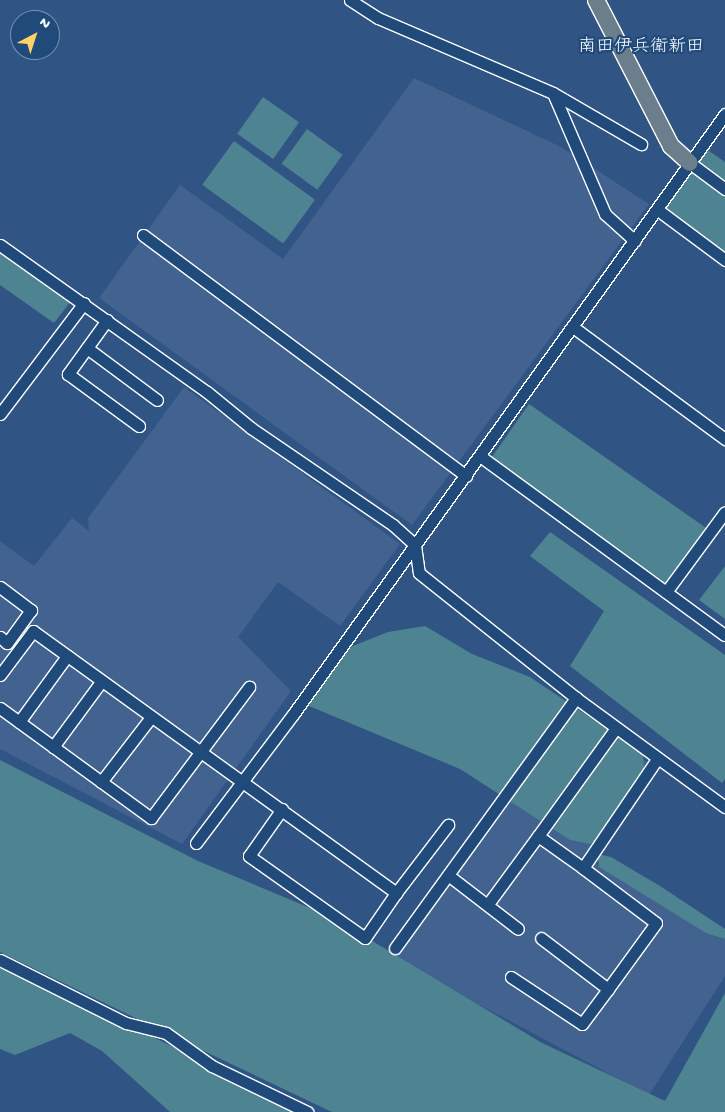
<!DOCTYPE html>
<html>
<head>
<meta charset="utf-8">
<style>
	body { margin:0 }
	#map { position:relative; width:725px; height:1112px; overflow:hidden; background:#305585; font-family:"Gochi Hand","Klee One",sans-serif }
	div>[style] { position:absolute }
	.built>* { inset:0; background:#426290 }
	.green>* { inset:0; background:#4e8391; transform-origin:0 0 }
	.roads { filter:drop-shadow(1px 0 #fff) drop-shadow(-1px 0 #fff) drop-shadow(0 1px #fff) drop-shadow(0 -1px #fff) }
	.minor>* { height:11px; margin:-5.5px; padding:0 5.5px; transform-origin:5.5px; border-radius:5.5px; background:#1f4a7a }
	.highway>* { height:16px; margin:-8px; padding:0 8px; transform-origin:8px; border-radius:8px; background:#6b7e8b }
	span { translate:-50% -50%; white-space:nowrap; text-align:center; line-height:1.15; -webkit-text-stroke:4.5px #1f4a7a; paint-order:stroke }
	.quarter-label { font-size:18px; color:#fff }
	.north { position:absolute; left:10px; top:10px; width:50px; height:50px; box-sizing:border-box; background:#1f4a7a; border:1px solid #7992af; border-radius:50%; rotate:40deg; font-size:14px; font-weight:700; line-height:20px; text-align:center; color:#fff }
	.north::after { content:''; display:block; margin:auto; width:18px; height:22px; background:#ffd166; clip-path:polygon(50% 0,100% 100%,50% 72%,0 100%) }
</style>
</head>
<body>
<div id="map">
	<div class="built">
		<i style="clip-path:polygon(414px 78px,561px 147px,649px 204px,412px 525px,99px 298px,180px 185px,283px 259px)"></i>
		<i style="clip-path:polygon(184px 387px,400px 544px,340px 626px,278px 582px,238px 637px,291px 691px,182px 844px,0 749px,0 541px,34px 566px,72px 518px,89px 531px,88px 518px)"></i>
		<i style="clip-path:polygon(575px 710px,650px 764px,583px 856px,725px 937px,725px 976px,649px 1095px,395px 960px)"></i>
	</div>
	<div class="green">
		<i style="left:263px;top:97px;width:44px;height:45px;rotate:35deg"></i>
		<i style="left:307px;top:129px;width:44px;height:43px;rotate:36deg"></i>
		<i style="left:234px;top:141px;width:100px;height:54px;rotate:36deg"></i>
		<i style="clip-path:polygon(702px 146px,725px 162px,725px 258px,658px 210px)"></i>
		<i style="clip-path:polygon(0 249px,74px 297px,54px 323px,0 285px)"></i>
		<i style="left:529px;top:404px;width:222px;height:71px;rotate:35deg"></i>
		<i style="clip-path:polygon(550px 532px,725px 655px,725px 779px,722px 783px,570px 666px,604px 611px,530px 556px)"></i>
		<i style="clip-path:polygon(725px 566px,725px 619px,699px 600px)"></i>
		<i style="clip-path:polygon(425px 626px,472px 654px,530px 677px,643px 753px,644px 771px,619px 818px,591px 844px,570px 840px,460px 769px,309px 706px,316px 683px,338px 652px,388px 632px)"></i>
		<i style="clip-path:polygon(0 760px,198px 861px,334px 918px,542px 1043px,665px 1101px,725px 993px,725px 1112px,332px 1112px,166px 1033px,0 952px)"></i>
		<i style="clip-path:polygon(597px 854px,611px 857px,660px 886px,725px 929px,725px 939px,706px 933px,599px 867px)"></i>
		<i style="clip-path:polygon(0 961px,304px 1112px,170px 1112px,102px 1051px,70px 1033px,15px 1055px,0 1049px)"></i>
	</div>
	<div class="roads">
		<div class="minor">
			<i style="left:350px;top:0;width:33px;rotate:33deg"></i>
			<i style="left:378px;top:18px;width:190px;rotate:23.2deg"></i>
			<i style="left:553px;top:93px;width:102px;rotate:30.1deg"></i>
			<i style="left:553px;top:93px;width:132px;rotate:66.7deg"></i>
			<i style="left:605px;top:214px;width:40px;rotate:42deg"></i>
			<i style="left:690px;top:163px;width:44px;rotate:36.6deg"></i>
			<i style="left:658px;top:210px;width:84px;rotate:36.7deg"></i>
			<i style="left:143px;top:235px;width:403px;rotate:36.7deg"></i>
			<i style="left:0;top:245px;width:254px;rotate:35.4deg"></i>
			<i style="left:207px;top:392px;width:57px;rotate:39.3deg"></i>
			<i style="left:251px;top:428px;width:172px;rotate:34.3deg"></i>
			<i style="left:393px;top:525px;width:30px;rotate:42deg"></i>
			<i style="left:415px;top:545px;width:28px;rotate:82deg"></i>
			<i style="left:419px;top:573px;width:201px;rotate:38.5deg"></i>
			<i style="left:576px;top:698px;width:185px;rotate:36.2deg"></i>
			<i style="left:107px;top:320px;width:67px;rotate:125.8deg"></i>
			<i style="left:68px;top:374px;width:88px;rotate:36.2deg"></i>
			<i style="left:573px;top:327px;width:189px;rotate:36.4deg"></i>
			<i style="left:87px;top:348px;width:87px;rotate:36.6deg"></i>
			<i style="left:0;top:414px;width:139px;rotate:-52.9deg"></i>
			<i style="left:480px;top:456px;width:303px;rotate:36.2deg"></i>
			<i style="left:0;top:587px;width:39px;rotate:37deg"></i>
			<i style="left:31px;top:610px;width:41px;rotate:126deg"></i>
			<i style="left:7px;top:643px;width:9px;rotate:-139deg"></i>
			<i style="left:666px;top:592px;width:99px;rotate:-53.6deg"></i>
			<i style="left:0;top:675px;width:55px;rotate:-53.1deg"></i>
			<i style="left:33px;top:631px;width:448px;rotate:35.8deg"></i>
			<i style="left:396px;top:893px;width:86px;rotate:-52.6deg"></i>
			<i style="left:0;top:708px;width:187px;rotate:36.1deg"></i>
			<i style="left:151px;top:818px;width:164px;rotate:-53.2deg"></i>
			<i style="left:19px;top:722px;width:82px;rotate:-54deg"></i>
			<i style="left:53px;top:747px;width:81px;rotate:-53.6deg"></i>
			<i style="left:101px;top:782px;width:82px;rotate:-52.4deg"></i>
			<i style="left:282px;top:809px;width:57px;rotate:125.1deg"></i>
			<i style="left:249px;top:856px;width:142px;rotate:35.3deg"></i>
			<i style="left:365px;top:938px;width:55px;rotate:-55.4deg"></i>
			<i style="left:538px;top:836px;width:133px;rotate:-54.2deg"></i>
			<i style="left:196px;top:843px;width:163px;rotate:-53deg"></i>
			<i style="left:294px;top:713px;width:738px;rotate:-54.26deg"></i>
			<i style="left:583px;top:868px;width:91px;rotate:37deg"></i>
			<i style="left:656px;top:923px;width:82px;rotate:126deg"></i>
			<i style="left:448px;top:875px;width:88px;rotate:37.6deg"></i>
			<i style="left:488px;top:904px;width:84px;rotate:-53.7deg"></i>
			<i style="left:538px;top:836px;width:55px;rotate:35.4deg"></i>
			<i style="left:583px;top:868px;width:132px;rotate:-55.8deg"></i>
			<i style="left:395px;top:948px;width:309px;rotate:-54.1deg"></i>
			<i style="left:0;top:960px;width:141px;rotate:26.6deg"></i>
			<i style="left:126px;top:1023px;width:41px;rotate:14deg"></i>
			<i style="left:166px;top:1033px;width:57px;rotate:35.7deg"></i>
			<i style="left:212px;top:1066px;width:106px;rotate:25.8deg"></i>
			<i style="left:511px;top:977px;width:85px;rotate:33.5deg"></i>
			<i style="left:582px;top:1024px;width:44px;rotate:-53.4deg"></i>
			<i style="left:608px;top:989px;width:84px;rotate:-142.7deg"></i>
		</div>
		<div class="highway">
			<i style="left:596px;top:0;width:164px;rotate:62.8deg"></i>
			<i style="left:671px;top:146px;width:25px;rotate:42deg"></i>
		</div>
	</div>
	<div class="quarter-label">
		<span style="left:641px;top:48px">南田伊兵衛新田</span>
	</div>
	<div class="north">N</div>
</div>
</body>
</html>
